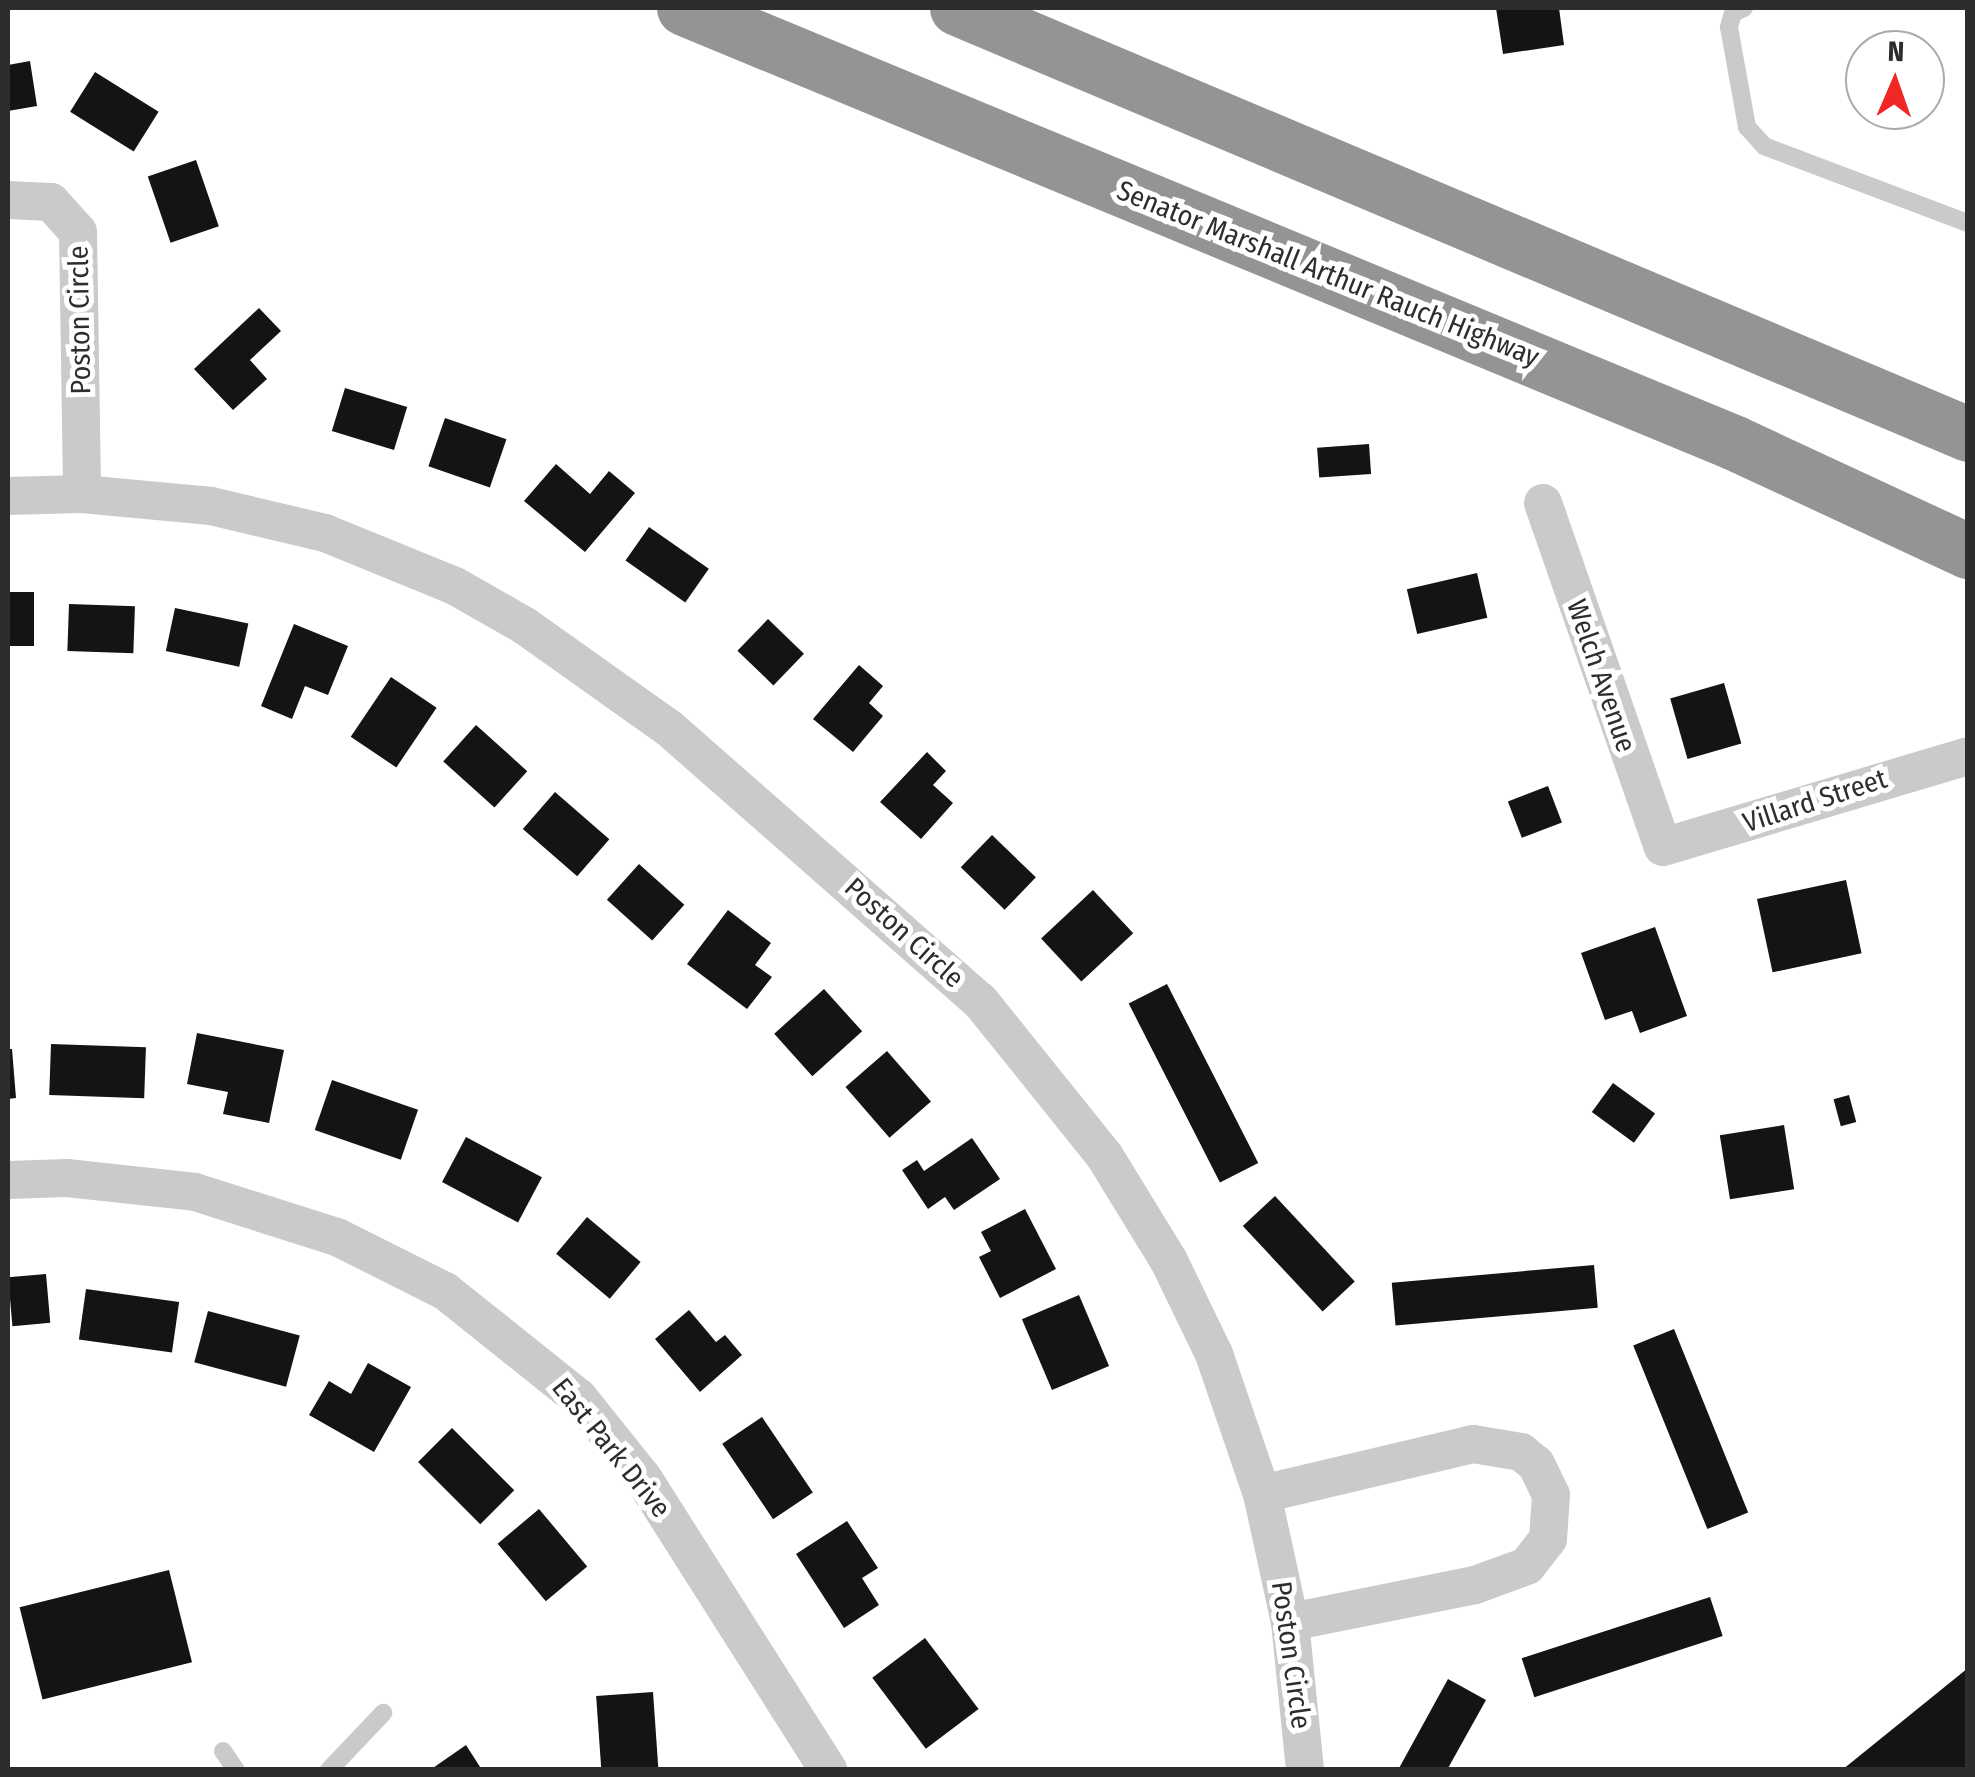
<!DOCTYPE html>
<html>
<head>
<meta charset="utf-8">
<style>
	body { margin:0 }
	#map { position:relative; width:1975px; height:1777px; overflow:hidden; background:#fff; font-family:"Fira Sans Condensed",sans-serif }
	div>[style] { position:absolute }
	.building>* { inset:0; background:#141414; transform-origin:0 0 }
	.service>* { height:18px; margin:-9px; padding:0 9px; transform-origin:9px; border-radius:9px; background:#cacaca }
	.minor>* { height:38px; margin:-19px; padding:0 19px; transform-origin:19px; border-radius:19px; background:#cacaca }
	.motorway>* { height:55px; margin:-27.5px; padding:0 27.5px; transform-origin:27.5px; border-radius:27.5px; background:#949494 }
	span { translate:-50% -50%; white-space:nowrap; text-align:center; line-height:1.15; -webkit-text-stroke:10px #fff; paint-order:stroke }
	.street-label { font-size:28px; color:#2d2d2d }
	.frame { position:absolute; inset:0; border:10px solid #2d2d2d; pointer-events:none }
	.north { position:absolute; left:1845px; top:30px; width:100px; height:100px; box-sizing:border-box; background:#fff; border:2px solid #ababab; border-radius:50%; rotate:2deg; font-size:28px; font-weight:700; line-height:40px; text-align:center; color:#2d2d2d }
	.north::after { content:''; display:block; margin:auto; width:35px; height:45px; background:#f02724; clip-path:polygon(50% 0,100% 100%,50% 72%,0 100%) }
</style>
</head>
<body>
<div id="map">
	<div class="building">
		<i style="clip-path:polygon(1496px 8px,1559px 8px,1564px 45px,1503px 54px)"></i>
		<i style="clip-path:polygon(30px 61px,37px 106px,8px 111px,8px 65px)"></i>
		<i style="left:95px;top:72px;width:75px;height:47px;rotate:32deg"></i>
		<i style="left:196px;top:160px;width:70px;height:51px;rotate:71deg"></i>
		<i style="clip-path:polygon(259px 308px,281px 331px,250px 360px,267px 379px,233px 410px,194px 369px)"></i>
		<i style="left:345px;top:388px;width:65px;height:45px;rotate:17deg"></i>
		<i style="left:445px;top:418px;width:65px;height:51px;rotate:19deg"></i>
		<i style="left:1369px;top:444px;width:30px;height:52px;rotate:86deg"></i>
		<i style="clip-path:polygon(556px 464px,590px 494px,609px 471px,635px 493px,585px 552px,524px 501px)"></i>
		<i style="left:649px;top:527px;width:73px;height:41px;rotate:35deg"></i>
		<i style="left:1477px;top:573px;width:46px;height:72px;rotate:77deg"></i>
		<i style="left:8px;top:592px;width:26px;height:54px"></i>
		<i style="left:69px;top:604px;width:66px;height:47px;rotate:2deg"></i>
		<i style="left:175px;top:608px;width:75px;height:44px;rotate:12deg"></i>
		<i style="left:768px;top:619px;width:50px;height:44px;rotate:44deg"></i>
		<i style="clip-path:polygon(294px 624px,348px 646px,328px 695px,305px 686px,292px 719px,261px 706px)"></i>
		<i style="clip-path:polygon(859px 665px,883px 686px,869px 703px,883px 716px,853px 752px,813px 719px)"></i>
		<i style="left:391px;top:677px;width:55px;height:72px;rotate:34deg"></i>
		<i style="left:1724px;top:683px;width:63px;height:56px;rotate:74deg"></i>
		<i style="left:476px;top:725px;width:69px;height:49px;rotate:42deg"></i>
		<i style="clip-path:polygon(927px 752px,946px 771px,933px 785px,953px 803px,921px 839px,880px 802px)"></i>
		<i style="left:1548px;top:786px;width:39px;height:43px;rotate:69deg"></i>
		<i style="left:555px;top:792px;width:72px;height:49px;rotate:41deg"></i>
		<i style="left:992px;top:835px;width:61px;height:45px;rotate:44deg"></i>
		<i style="left:639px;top:864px;width:61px;height:48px;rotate:42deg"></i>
		<i style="left:1846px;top:880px;width:75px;height:91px;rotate:78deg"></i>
		<i style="left:1093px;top:890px;width:59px;height:71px;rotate:47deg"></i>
		<i style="clip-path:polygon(728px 910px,771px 943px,755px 965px,772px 977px,747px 1009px,687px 964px)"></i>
		<i style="clip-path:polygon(1655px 927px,1687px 1016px,1640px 1033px,1632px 1011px,1605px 1020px,1581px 953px)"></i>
		<i style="left:1167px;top:984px;width:201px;height:43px;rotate:63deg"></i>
		<i style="left:824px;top:989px;width:57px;height:67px;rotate:48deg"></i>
		<i style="clip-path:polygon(197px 1033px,284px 1050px,269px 1123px,223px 1114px,228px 1092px,187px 1084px)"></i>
		<i style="left:51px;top:1044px;width:95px;height:51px;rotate:2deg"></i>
		<i style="clip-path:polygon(8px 1049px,12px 1049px,16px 1098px,8px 1099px)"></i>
		<i style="left:887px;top:1051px;width:67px;height:55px;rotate:49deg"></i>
		<i style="left:332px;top:1080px;width:91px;height:53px;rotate:19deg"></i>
		<i style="left:1613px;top:1083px;width:52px;height:36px;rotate:36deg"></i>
		<i style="left:1849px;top:1095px;width:28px;height:16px;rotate:75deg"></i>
		<i style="left:1784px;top:1125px;width:65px;height:65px;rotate:81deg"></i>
		<i style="left:466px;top:1137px;width:86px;height:51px;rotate:28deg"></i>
		<i style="clip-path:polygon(972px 1138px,1000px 1179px,954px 1210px,945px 1197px,928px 1209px,902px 1170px,917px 1160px,924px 1171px)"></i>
		<i style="left:1275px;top:1196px;width:117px;height:44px;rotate:47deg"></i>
		<i style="clip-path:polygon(1025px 1209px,1056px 1269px,1000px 1298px,979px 1257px,991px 1251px,981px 1232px)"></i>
		<i style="left:587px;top:1217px;width:70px;height:48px;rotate:40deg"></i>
		<i style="left:1594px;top:1265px;width:43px;height:203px;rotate:85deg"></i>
		<i style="left:46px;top:1274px;width:49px;height:38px;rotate:85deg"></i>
		<i style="left:86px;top:1289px;width:94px;height:51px;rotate:8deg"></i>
		<i style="left:1079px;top:1295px;width:77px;height:62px;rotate:67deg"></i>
		<i style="clip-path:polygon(689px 1310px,716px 1342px,725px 1335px,742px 1355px,700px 1392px,655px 1339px)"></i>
		<i style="left:208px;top:1311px;width:95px;height:53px;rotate:15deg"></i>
		<i style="left:1674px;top:1329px;width:198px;height:44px;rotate:68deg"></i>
		<i style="clip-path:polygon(368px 1363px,411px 1387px,374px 1452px,309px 1415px,329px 1381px,351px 1394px)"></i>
		<i style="left:762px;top:1417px;width:91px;height:48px;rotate:56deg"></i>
		<i style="left:452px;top:1428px;width:88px;height:48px;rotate:45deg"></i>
		<i style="left:539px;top:1509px;width:75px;height:54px;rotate:50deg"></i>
		<i style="clip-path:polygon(847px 1521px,878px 1568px,862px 1578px,879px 1605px,844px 1628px,796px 1554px)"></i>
		<i style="left:169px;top:1570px;width:95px;height:154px;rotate:76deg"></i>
		<i style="left:1710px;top:1597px;width:41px;height:198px;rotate:72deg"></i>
		<i style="left:925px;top:1638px;width:89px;height:66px;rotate:53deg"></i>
		<i style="clip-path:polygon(1968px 1668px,1968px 1770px,1842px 1770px)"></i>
		<i style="clip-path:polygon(1448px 1679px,1486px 1700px,1447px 1770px,1398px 1770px)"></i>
		<i style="left:653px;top:1692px;width:78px;height:57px;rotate:86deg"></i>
		<i style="clip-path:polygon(466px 1745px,482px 1770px,430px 1770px)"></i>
	</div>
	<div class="service">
		<i style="left:1744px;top:8px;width:12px;rotate:156deg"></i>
		<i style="left:1733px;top:13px;width:15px;rotate:106deg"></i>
		<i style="left:1729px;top:27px;width:102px;rotate:79.8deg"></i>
		<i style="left:1747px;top:127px;width:25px;rotate:48deg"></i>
		<i style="left:1764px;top:146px;width:218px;rotate:20.7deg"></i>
		<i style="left:223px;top:1751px;width:23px;rotate:56deg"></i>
		<i style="left:329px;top:1770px;width:79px;rotate:-46.5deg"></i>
	</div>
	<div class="minor">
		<i style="left:8px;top:200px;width:43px;rotate:2.7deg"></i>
		<i style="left:51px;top:202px;width:40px;rotate:48deg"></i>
		<i style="left:78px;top:232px;width:262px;rotate:89.1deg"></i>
		<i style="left:8px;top:496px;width:74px;rotate:-1.5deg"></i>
		<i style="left:82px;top:494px;width:130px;rotate:5.3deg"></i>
		<i style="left:211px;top:506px;width:117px;rotate:13.3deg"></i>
		<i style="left:325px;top:533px;width:140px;rotate:22.2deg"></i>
		<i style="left:455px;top:586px;width:81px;rotate:29.7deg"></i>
		<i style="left:525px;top:626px;width:178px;rotate:35.4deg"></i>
		<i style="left:670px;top:729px;width:412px;rotate:41.3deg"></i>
		<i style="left:980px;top:1001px;width:198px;rotate:51.2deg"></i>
		<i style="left:1104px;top:1155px;width:124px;rotate:58.5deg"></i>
		<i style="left:1169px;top:1261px;width:103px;rotate:64.2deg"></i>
		<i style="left:1214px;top:1354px;width:148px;rotate:71.1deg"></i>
		<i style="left:1262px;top:1494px;width:131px;rotate:77.7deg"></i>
		<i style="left:1290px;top:1622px;width:149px;rotate:84.2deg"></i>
		<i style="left:1543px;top:503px;width:364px;rotate:70.8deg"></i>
		<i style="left:1663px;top:847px;width:318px;rotate:-16.6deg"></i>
		<i style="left:8px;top:1180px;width:59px;rotate:-1.9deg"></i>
		<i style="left:67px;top:1178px;width:129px;rotate:6.2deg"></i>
		<i style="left:195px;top:1192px;width:149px;rotate:17.6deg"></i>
		<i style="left:337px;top:1237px;width:121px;rotate:26.6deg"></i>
		<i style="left:445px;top:1291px;width:170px;rotate:38.6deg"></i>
		<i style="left:578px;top:1397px;width:104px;rotate:51.3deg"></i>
		<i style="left:643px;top:1478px;width:346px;rotate:57.6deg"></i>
		<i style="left:1262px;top:1494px;width:217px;rotate:-13.3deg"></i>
		<i style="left:1473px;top:1444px;width:49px;rotate:9.5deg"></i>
		<i style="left:1521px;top:1452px;width:19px;rotate:39deg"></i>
		<i style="left:1536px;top:1464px;width:34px;rotate:64deg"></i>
		<i style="left:1551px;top:1495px;width:44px;rotate:93.9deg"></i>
		<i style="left:1548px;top:1539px;width:34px;rotate:128deg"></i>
		<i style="left:1527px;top:1566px;width:55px;rotate:159.9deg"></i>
		<i style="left:1475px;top:1585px;width:189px;rotate:168.7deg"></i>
	</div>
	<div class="motorway">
		<i style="left:684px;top:8px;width:1137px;rotate:22.48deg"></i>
		<i style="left:1735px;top:443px;width:257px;rotate:24.9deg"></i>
		<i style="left:957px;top:8px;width:1097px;rotate:22.85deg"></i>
	</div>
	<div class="street-label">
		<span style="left:1328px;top:274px;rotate:22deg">Senator Marshall Arthur Rauch Highway</span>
		<span style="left:80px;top:320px;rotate:-91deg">Poston Circle</span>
		<span style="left:1601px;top:676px;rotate:71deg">Welch Avenue</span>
		<span style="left:1815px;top:801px;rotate:-18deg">Villard Street</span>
		<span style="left:904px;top:933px;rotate:42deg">Poston Circle</span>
		<span style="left:611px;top:1448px;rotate:51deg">East Park Drive</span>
		<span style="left:1291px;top:1655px;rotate:82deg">Poston Circle</span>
	</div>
	<div class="frame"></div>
	<div class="north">N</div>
</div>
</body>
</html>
